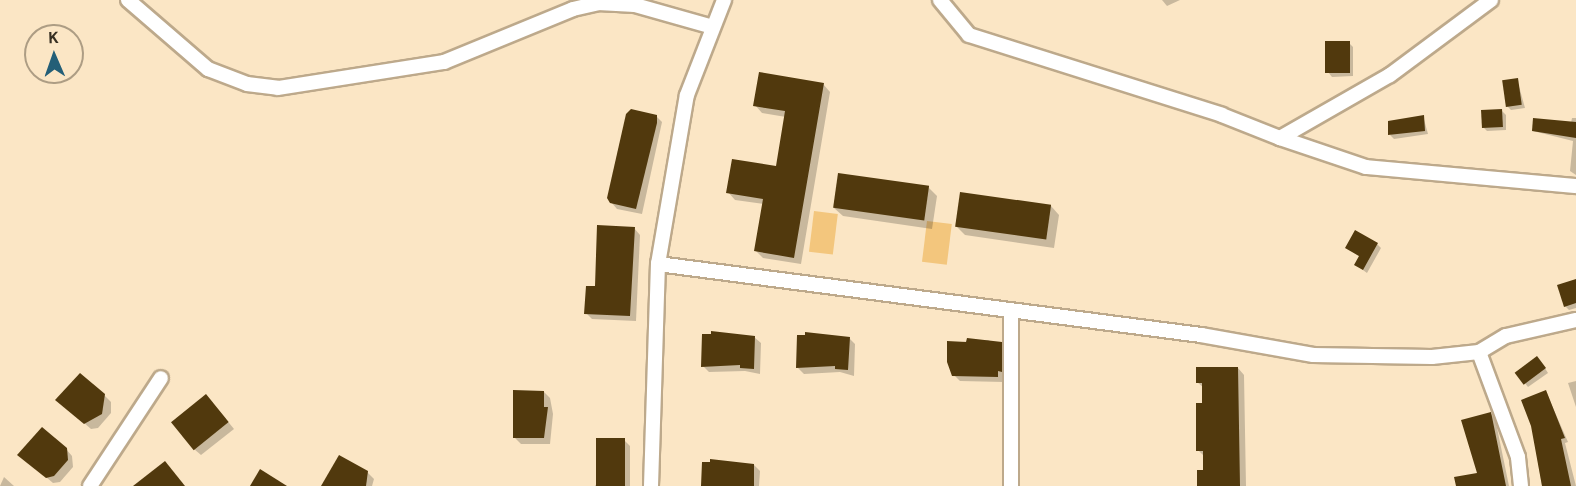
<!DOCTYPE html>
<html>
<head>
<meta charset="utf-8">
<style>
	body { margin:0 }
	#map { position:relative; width:1576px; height:486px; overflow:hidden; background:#fbe6c5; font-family:"DM Sans",sans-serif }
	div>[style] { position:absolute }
	.green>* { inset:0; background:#f3c67d; transform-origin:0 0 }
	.shadow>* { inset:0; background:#0003 }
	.building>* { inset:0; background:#51390d; transform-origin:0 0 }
	.roads { filter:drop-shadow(2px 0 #bda98b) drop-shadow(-2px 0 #bda98b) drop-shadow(0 2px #bda98b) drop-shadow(0 -2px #bda98b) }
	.minor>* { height:14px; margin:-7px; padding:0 7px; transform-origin:7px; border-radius:7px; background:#fff }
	span { translate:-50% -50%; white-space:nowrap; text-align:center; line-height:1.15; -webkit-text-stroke:6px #fbe6c5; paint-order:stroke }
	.north { position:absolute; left:24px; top:24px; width:60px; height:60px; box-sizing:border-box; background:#fbe6c5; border:2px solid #ad9d84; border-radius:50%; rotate:358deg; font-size:16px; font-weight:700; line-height:24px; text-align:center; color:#372f22 }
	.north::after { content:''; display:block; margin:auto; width:21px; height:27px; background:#245f77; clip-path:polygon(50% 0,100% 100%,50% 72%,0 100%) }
</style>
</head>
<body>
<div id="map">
	<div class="green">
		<i style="left:814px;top:211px;width:24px;height:41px;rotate:7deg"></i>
		<i style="left:927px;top:221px;width:25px;height:41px;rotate:7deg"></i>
	</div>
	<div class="shadow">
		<i style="clip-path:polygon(1162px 0,1180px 0,1167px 6px)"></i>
		<i style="clip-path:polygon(1349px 43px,1353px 47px,1353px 76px,1332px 77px,1328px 72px)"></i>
		<i style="clip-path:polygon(1517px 79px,1525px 108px,1511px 110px,1507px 106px)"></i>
		<i style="clip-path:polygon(823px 84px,830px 92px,801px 264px,763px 258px,756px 251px,764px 204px,735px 200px,728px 192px,777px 168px,786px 117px,762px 113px,755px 105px)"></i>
		<i style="clip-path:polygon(1502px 111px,1506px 115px,1506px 130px,1487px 131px,1483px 127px)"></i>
		<i style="clip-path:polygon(656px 116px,662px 122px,642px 214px,617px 209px,611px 202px)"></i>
		<i style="clip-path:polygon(1423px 116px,1428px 134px,1394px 139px,1390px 135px)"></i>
		<i style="clip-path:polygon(1572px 118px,1576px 118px,1576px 175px,1570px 171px,1573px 141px,1533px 131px,1571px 123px)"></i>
		<i style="clip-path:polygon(929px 188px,937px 196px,932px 229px,843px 216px,834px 208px)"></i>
		<i style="clip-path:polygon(1051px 206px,1059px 215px,1054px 248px,965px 235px,957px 227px)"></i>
		<i style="clip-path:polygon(634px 228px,640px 235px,636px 321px,592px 319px,586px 313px,596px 288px)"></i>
		<i style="clip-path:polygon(1377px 244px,1381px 248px,1367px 273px,1356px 265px,1360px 257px,1347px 248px)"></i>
		<i style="clip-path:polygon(1576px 280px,1576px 308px,1569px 310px,1565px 306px)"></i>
		<i style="clip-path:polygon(754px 337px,761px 343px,760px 374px,745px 371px,709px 372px,703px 366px)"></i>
		<i style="clip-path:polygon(849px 338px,855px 344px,854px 376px,840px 372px,804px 374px,797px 367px)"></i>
		<i style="clip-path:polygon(988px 340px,1008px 350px,1008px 377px,1004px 377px,1004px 382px,960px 381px,954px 375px,949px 343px)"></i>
		<i style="clip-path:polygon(1541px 362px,1548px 373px,1528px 387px,1517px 373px)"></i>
		<i style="clip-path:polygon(1238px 368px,1244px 375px,1246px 486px,1199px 486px,1204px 472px,1204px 456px,1198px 450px,1204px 388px,1197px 382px)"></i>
		<i style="clip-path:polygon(1576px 381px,1576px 407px,1568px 383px)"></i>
		<i style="clip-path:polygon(544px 392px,550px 398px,553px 414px,550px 444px,521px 444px,514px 437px)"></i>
		<i style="clip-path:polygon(1546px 392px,1568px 442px,1565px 443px,1576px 486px,1542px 486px,1532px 426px)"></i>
		<i style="clip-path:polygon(104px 395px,111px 402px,111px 413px,98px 428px,91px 429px,58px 400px)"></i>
		<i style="clip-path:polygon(212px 402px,234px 429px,201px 455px,194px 449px)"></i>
		<i style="clip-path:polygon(1490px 413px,1495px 418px,1509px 486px,1458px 486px,1478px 474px)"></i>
		<i style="clip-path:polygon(624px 440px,630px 446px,630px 486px,595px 486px)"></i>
		<i style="clip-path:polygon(66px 449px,72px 456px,73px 467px,60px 482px,53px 483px,19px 454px)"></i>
		<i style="clip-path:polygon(754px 465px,760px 471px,759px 486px,702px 486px)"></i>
		<i style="clip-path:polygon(367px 472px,374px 479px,372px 486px,323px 486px)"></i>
		<i style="clip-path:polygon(4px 477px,14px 486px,0 486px)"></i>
	</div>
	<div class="building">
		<i style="left:1350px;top:41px;width:32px;height:25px;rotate:90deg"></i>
		<i style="clip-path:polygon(759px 72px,824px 83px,794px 258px,754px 251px,763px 199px,726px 193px,732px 159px,776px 166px,785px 111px,753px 106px)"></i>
		<i style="left:1518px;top:78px;width:27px;height:16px;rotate:82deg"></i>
		<i style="clip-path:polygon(631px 109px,657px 115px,657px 123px,636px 209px,610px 203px,607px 198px,626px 114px)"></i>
		<i style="left:1502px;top:109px;width:18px;height:21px;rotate:87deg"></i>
		<i style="clip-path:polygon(1424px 115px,1425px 131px,1388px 135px,1388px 121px)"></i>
		<i style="clip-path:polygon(1533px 118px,1576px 122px,1576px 138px,1532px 131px)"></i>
		<i style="left:838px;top:173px;width:92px;height:35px;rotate:8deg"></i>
		<i style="left:960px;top:192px;width:92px;height:35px;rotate:8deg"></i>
		<i style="clip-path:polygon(597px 225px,635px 227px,630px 316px,584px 314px,586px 286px,595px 286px)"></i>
		<i style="clip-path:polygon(1355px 230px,1378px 243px,1363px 270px,1354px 265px,1359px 256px,1345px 248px)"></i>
		<i style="clip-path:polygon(1576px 279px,1576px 303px,1564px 307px,1557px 285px)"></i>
		<i style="clip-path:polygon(711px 331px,755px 336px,754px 369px,740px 368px,740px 365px,701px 367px,702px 334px,711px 334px)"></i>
		<i style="clip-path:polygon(805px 332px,850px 337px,848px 370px,835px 369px,835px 366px,796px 368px,797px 335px,805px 335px)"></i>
		<i style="clip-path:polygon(967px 338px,1002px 342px,1002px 372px,998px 371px,998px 377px,952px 376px,947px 362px,947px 341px,966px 342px)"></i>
		<i style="left:1537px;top:356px;width:15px;height:28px;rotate:53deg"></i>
		<i style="clip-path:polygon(1196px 367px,1238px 367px,1240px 486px,1197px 486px,1197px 470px,1203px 470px,1203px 451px,1196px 451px,1196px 403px,1202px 403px,1202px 383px,1196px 383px)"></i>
		<i style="clip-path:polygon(80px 373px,105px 394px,102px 414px,84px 424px,55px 400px)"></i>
		<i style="clip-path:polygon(513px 390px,544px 391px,544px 407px,548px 407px,544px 438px,513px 438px)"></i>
		<i style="clip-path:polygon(1546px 390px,1565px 438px,1561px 439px,1571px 486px,1542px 486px,1531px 426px,1521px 400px)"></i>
		<i style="left:206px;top:394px;width:36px;height:45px;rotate:51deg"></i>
		<i style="clip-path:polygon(1491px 412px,1506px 486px,1456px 486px,1454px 477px,1477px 473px,1461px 420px)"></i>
		<i style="clip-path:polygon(42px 427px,67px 448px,68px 460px,54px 476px,46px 478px,17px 455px)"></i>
		<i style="left:625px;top:438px;width:48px;height:29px;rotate:90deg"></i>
		<i style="clip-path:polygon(339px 455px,368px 471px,366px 486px,321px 486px)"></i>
		<i style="clip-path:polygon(710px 459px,754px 464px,754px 486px,701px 486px,702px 462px,710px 462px)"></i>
		<i style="clip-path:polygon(165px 461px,185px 486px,133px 486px)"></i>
		<i style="clip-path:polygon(260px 469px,287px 486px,250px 486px)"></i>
	</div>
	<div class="roads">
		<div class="minor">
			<i style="left:128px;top:0;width:106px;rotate:40.8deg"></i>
			<i style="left:208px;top:69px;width:42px;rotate:21deg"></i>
			<i style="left:247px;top:84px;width:31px;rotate:7deg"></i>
			<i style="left:278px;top:88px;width:168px;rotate:-8.9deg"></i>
			<i style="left:444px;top:62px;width:139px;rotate:-22.3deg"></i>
			<i style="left:573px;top:9px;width:26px;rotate:-13deg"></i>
			<i style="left:598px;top:3px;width:37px;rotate:3deg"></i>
			<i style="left:635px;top:5px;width:81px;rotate:15.8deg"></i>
			<i style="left:940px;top:0;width:45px;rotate:50.4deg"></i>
			<i style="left:969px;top:35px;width:265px;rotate:17.5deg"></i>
			<i style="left:1222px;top:115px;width:62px;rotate:21.6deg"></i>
			<i style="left:1491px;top:0;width:126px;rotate:143.4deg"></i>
			<i style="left:1390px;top:75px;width:127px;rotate:150.2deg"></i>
			<i style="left:1280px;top:138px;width:91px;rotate:18.6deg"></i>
			<i style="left:1366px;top:167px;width:211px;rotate:5.2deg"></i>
			<i style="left:658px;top:264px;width:548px;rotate:7.45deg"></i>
			<i style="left:1201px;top:335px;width:114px;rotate:10.1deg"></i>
			<i style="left:1313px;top:355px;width:119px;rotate:1deg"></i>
			<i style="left:1432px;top:357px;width:47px;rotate:-6.1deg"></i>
			<i style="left:1011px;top:312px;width:174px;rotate:90deg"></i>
			<i style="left:90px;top:486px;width:129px;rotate:-56.7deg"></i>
			<i style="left:651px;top:486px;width:222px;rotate:-88.2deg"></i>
			<i style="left:658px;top:264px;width:171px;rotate:-80.3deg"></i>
			<i style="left:687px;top:95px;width:102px;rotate:-68.7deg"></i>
			<i style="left:1521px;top:486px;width:29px;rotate:-96deg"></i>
			<i style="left:1518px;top:457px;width:112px;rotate:-110.4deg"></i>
			<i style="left:1479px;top:352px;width:31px;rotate:-31deg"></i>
			<i style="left:1506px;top:336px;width:72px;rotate:-12.9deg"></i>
		</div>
	</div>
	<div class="north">K</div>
</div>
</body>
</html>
